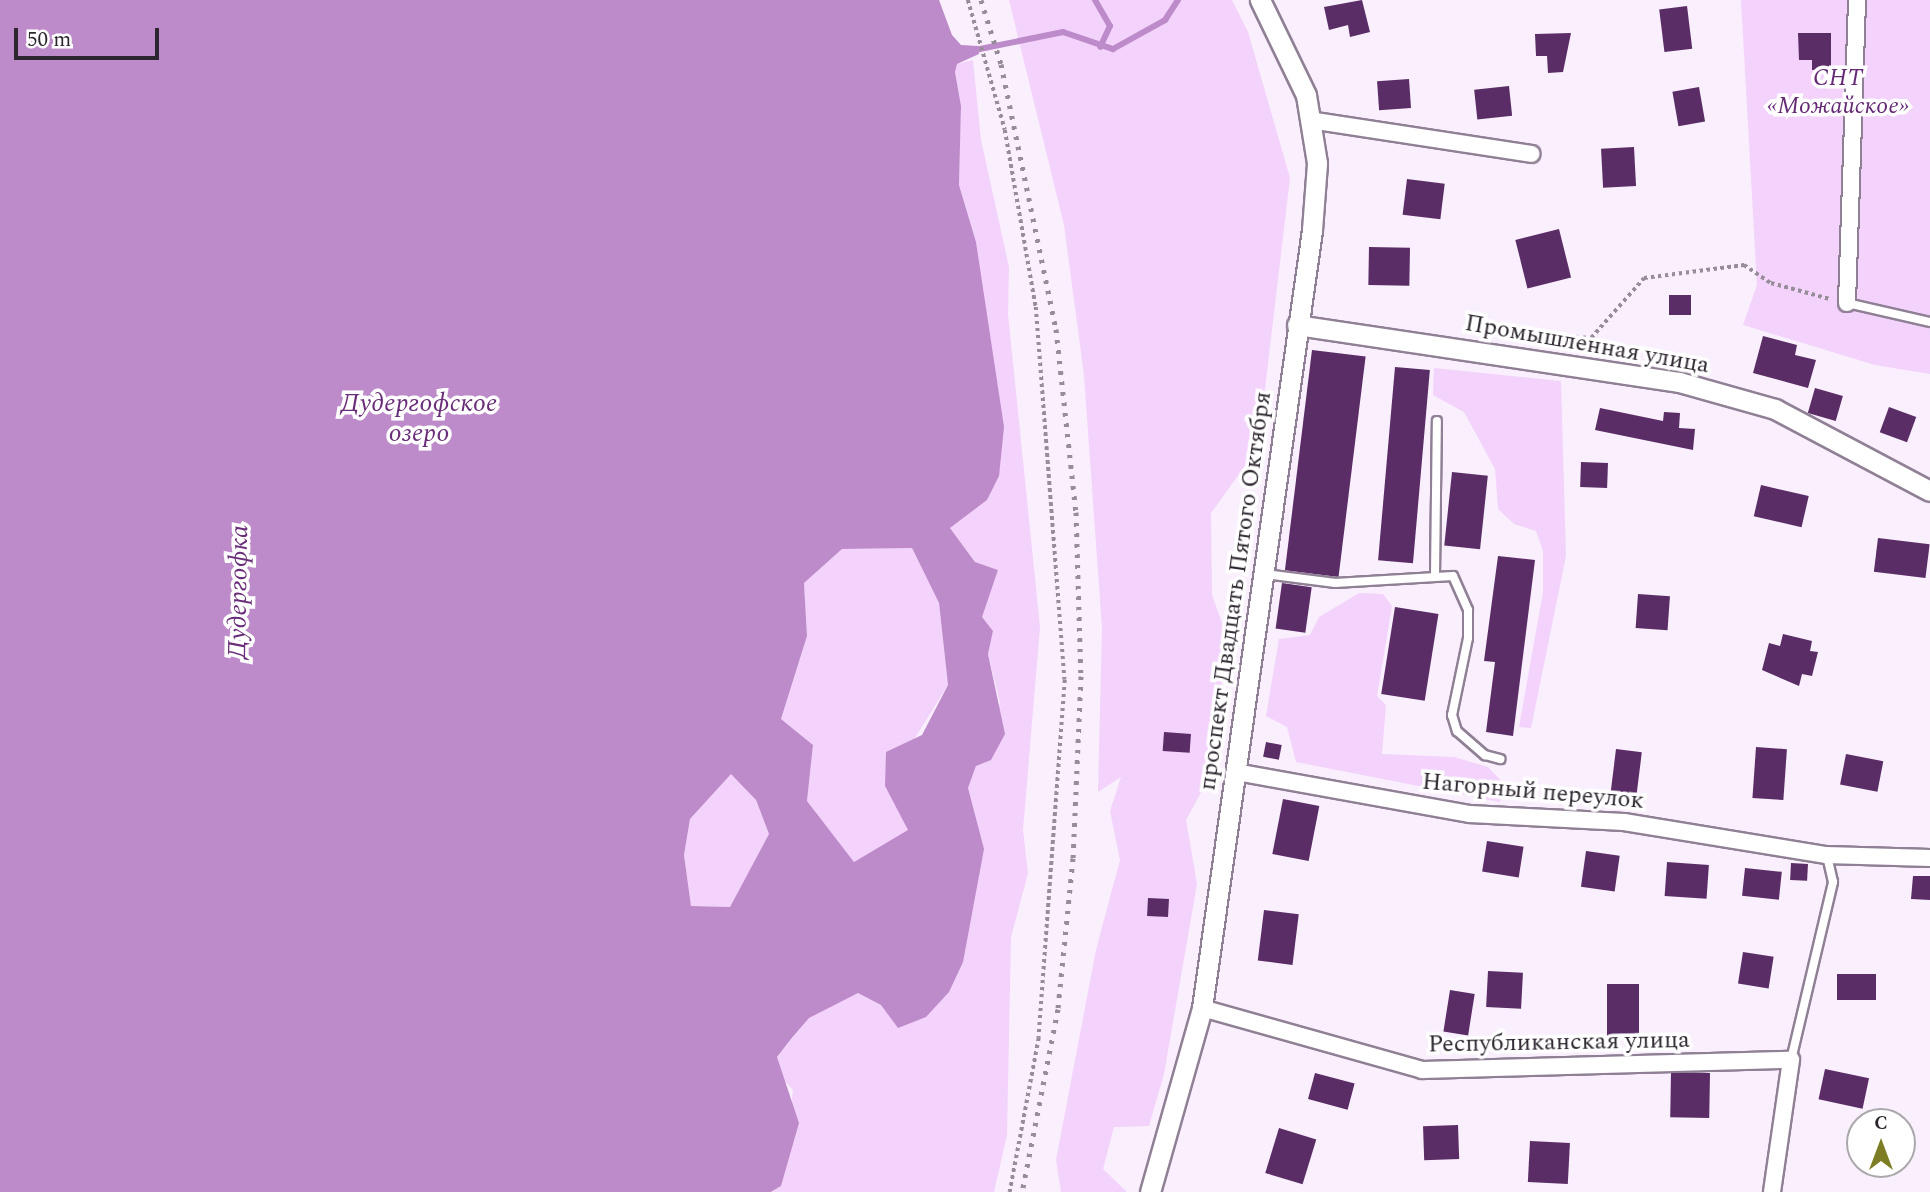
<!DOCTYPE html>
<html>
<head>
<meta charset="utf-8">
<style>
	body { margin:0 }
	#map { position:relative; width:1930px; height:1192px; overflow:hidden; background:#faeffd; font-family:Spectral,serif }
	div>[style] { position:absolute }
	.green>* { inset:0; background:#f3d2fb }
	.water>* { inset:0; background:#bd8bca }
	.stream>* { height:6px; margin:-3px; padding:0 3px; transform-origin:3px; border-radius:3px; background:#bd8bca }
	.building>* { inset:0; background:#5a2d66; transform-origin:0 0 }
	.path>* { height:3.5px; margin-top:-1.75px; transform-origin:0; background:repeating-linear-gradient(90deg,#968d99 0 3.5px,transparent 0 7px) }
	.roads { filter:drop-shadow(2px 0 #908095) drop-shadow(-2px 0 #908095) drop-shadow(0 2px #908095) drop-shadow(0 -2px #908095) }
	.service>* { height:8px; margin:-4px; padding:0 4px; transform-origin:4px; border-radius:4px; background:#fff }
	.minor>* { height:16px; margin:-8px; padding:0 8px; transform-origin:8px; border-radius:8px; background:#fff }
	.tertiary>* { height:19px; margin:-9.5px; padding:0 9.5px; transform-origin:9.5px; border-radius:9.5px; background:#fff }
	.rail>* { height:5px; margin-top:-2.5px; transform-origin:0; background:repeating-linear-gradient(90deg,#968d98 0 3.5px,transparent 0 10.5px) }
	span { translate:-50% -50%; white-space:nowrap; text-align:center; line-height:1.15; -webkit-text-stroke:7px #fff; paint-order:stroke }
	.park-label { font-size:24px; color:#652975; font-style:italic }
	.street-label { font-size:24px; color:#2d262f }
	.water-label { font-size:26px; color:#6a2d79; font-style:italic }
	.north { position:absolute; left:1846px; top:1108px; width:70px; height:70px; box-sizing:border-box; background:#fff; border:2px solid #aba8ac; border-radius:50%; rotate:0deg; font-size:19px; font-weight:700; line-height:28px; text-align:center; color:#2d262f }
	.north::after { content:''; display:block; margin:auto; width:24px; height:32px; background:#7d7d25; clip-path:polygon(50% 0,100% 100%,50% 72%,0 100%) }
	.scale { position:absolute; left:14px; top:28px; width:145px; height:32px; box-sizing:border-box; border:4px solid #2d262f; border-top:0; padding-left:9px; font-size:21px; line-height:24px; white-space:nowrap; color:#2d262f; -webkit-text-stroke:5px #fff; paint-order:stroke }
</style>
</head>
<body>
<div id="map">
	<div class="green">
		<i style="clip-path:polygon(1009px 0,1232px 0,1248px 32px,1290px 178px,1258px 448px,1211px 513px,1212px 595px,1227px 637px,1211px 774px,1186px 820px,1197px 884px,1164px 1074px,1149px 1126px,1114px 1127px,1103px 1169px,1127px 1192px,1061px 1192px,1056px 1160px,1096px 950px,1120px 860px,1110px 811px,1121px 777px,1098px 792px,1102px 628px,1084px 375px,1064px 225px)"></i>
		<i style="clip-path:polygon(1741px 0,1930px 0,1930px 374px,1875px 365px,1743px 325px,1757px 285px)"></i>
		<i style="clip-path:polygon(973px 60px,981px 140px,1009px 267px,1008px 314px,1040px 627px,1023px 830px,1028px 873px,1011px 937px,1007px 1135px,994px 1192px,772px 1192px,781px 1186px,793px 1090px,780px 1076px,777px 1057px,809px 1018px,840px 999px,858px 993px,881px 1005px,949px 992px,968px 932px,975px 881px,968px 788px,1000px 703px,988px 654px,993px 631px,981px 617px,998px 570px,975px 562px,950px 528px,987px 500px,999px 476px,976px 242px,959px 185px,961px 106px,955px 72px,957px 64px)"></i>
		<i style="clip-path:polygon(1434px 368px,1561px 381px,1566px 556px,1531px 728px,1519px 727px,1543px 592px,1543px 551px,1536px 531px,1514px 524px,1498px 509px,1495px 469px,1464px 412px,1433px 395px)"></i>
		<i style="clip-path:polygon(912px 548px,939px 603px,948px 685px,885px 786px,909px 830px,854px 862px,807px 801px,813px 745px,781px 719px,807px 636px,804px 583px,842px 549px)"></i>
		<i style="clip-path:polygon(1359px 593px,1383px 594px,1392px 606px,1377px 696px,1386px 705px,1382px 754px,1454px 757px,1488px 767px,1506px 786px,1500px 802px,1296px 762px,1287px 727px,1266px 716px,1279px 639px,1310px 635px,1319px 617px)"></i>
		<i style="clip-path:polygon(731px 773px,756px 800px,769px 834px,730px 907px,691px 906px,684px 855px,690px 819px)"></i>
	</div>
	<div class="water">
		<i style="clip-path:polygon(evenodd,0 0,939px 0,952px 35px,961px 45px,978px 46px,979px 54px,957px 64px,955px 72px,961px 106px,959px 185px,976px 242px,1004px 427px,999px 476px,987px 500px,950px 528px,975px 562px,998px 570px,982px 617px,993px 631px,988px 654px,1005px 734px,991px 760px,976px 766px,968px 788px,984px 849px,963px 962px,949px 992px,926px 1017px,898px 1028px,881px 1005px,858px 993px,809px 1018px,791px 1039px,777px 1057px,799px 1123px,781px 1186px,771px 1192px,0 1192px,0 0,912px 548px,939px 603px,948px 685px,922px 735px,886px 752px,885px 786px,908px 830px,854px 862px,807px 801px,813px 745px,781px 719px,807px 636px,804px 583px,842px 549px,912px 548px,0 0,731px 774px,756px 800px,769px 834px,730px 907px,691px 906px,684px 855px,690px 819px,731px 774px)"></i>
	</div>
	<div class="stream">
		<i style="left:1095px;top:0;width:30px;rotate:60deg"></i>
		<i style="left:1110px;top:26px;width:23px;rotate:115deg"></i>
		<i style="left:970px;top:51px;width:95px;rotate:-11.5deg"></i>
		<i style="left:1063px;top:32px;width:53px;rotate:18.8deg"></i>
		<i style="left:1113px;top:49px;width:60px;rotate:-29.1deg"></i>
		<i style="left:1165px;top:20px;width:24px;rotate:-57deg"></i>
	</div>
	<div class="building">
		<i style="clip-path:polygon(1362px 0,1370px 32px,1350px 37px,1348px 25px,1329px 30px,1324px 7px)"></i>
		<i style="left:1687px;top:6px;width:43px;height:28px;rotate:83deg"></i>
		<i style="clip-path:polygon(1571px 33px,1563px 72px,1548px 73px,1547px 56px,1536px 56px,1535px 34px)"></i>
		<i style="clip-path:polygon(1798px 33px,1831px 33px,1831px 69px,1812px 70px,1812px 60px,1799px 60px)"></i>
		<i style="left:1409px;top:79px;width:29px;height:32px;rotate:86deg"></i>
		<i style="left:1509px;top:86px;width:30px;height:35px;rotate:84deg"></i>
		<i style="left:1699px;top:87px;width:35px;height:27px;rotate:80deg"></i>
		<i style="left:1634px;top:147px;width:39px;height:33px;rotate:87deg"></i>
		<i style="left:1407px;top:179px;width:38px;height:36px;rotate:7deg"></i>
		<i style="left:1559px;top:229px;width:50px;height:45px;rotate:76deg"></i>
		<i style="left:1369px;top:247px;width:41px;height:38px;rotate:1deg"></i>
		<i style="left:1691px;top:295px;width:20px;height:22px;rotate:90deg"></i>
		<i style="clip-path:polygon(1763px 336px,1797px 345px,1795px 355px,1816px 360px,1808px 388px,1753px 373px)"></i>
		<i style="left:1312px;top:350px;width:54px;height:222px;rotate:7deg"></i>
		<i style="left:1395px;top:367px;width:35px;height:194px;rotate:5deg"></i>
		<i style="left:1815px;top:388px;width:29px;height:26px;rotate:16deg"></i>
		<i style="left:1889px;top:407px;width:29px;height:27px;rotate:20deg"></i>
		<i style="clip-path:polygon(1600px 408px,1663px 421px,1664px 412px,1680px 413px,1679px 428px,1695px 429px,1693px 450px,1595px 430px)"></i>
		<i style="left:1581px;top:462px;width:27px;height:25px;rotate:2deg"></i>
		<i style="left:1452px;top:472px;width:36px;height:74px;rotate:6deg"></i>
		<i style="left:1761px;top:485px;width:49px;height:32px;rotate:13deg"></i>
		<i style="left:1878px;top:538px;width:52px;height:34px;rotate:7deg"></i>
		<i style="clip-path:polygon(1498px 556px,1535px 560px,1513px 736px,1486px 732px,1495px 662px,1484px 661px)"></i>
		<i style="left:1282px;top:583px;width:30px;height:46px;rotate:8deg"></i>
		<i style="left:1638px;top:594px;width:32px;height:34px;rotate:4deg"></i>
		<i style="left:1395px;top:607px;width:44px;height:88px;rotate:9deg"></i>
		<i style="clip-path:polygon(1783px 634px,1812px 641px,1810px 651px,1818px 652px,1812px 676px,1802px 674px,1799px 686px,1762px 670px,1769px 643px,1780px 646px)"></i>
		<i style="left:1164px;top:732px;width:27px;height:19px;rotate:4deg"></i>
		<i style="left:1266px;top:742px;width:16px;height:15px;rotate:11deg"></i>
		<i style="left:1756px;top:747px;width:31px;height:51px;rotate:4deg"></i>
		<i style="left:1616px;top:749px;width:26px;height:42px;rotate:7deg"></i>
		<i style="left:1846px;top:754px;width:38px;height:31px;rotate:11deg"></i>
		<i style="left:1283px;top:799px;width:37px;height:56px;rotate:11deg"></i>
		<i style="left:1487px;top:841px;width:37px;height:31px;rotate:9deg"></i>
		<i style="left:1586px;top:851px;width:34px;height:36px;rotate:8deg"></i>
		<i style="left:1667px;top:862px;width:42px;height:34px;rotate:4deg"></i>
		<i style="left:1791px;top:863px;width:17px;height:17px;rotate:3deg"></i>
		<i style="left:1745px;top:868px;width:37px;height:28px;rotate:6deg"></i>
		<i style="clip-path:polygon(1913px 876px,1930px 876px,1930px 900px,1911px 899px)"></i>
		<i style="left:1148px;top:898px;width:21px;height:18px;rotate:3deg"></i>
		<i style="left:1264px;top:910px;width:35px;height:51px;rotate:7deg"></i>
		<i style="left:1743px;top:952px;width:31px;height:32px;rotate:9deg"></i>
		<i style="left:1488px;top:971px;width:35px;height:36px;rotate:3deg"></i>
		<i style="left:1837px;top:974px;width:39px;height:26px"></i>
		<i style="left:1607px;top:984px;width:32px;height:52px"></i>
		<i style="left:1450px;top:990px;width:25px;height:42px;rotate:9deg"></i>
		<i style="left:1825px;top:1069px;width:45px;height:31px;rotate:12deg"></i>
		<i style="left:1315px;top:1073px;width:41px;height:27px;rotate:15deg"></i>
		<i style="left:1710px;top:1073px;width:45px;height:39px;rotate:91deg"></i>
		<i style="left:1458px;top:1125px;width:34px;height:35px;rotate:88deg"></i>
		<i style="left:1279px;top:1128px;width:39px;height:47px;rotate:17deg"></i>
		<i style="left:1530px;top:1141px;width:40px;height:41px;rotate:3deg"></i>
	</div>
	<div class="path">
		<i style="left:968px;top:0;width:135px;rotate:74.1deg"></i>
		<i style="left:1005px;top:130px;width:180px;rotate:80.1deg"></i>
		<i style="left:1036px;top:307px;width:374px;rotate:85.6deg"></i>
		<i style="left:1065px;top:680px;width:359px;rotate:94.2deg"></i>
		<i style="left:1039px;top:1038px;width:157px;rotate:100.7deg"></i>
		<i style="left:1473px;top:333px;width:7px;rotate:-45deg"></i>
		<i style="left:1478px;top:328px;width:113px;rotate:5.1deg"></i>
		<i style="left:1591px;top:338px;width:80px;rotate:-48.5deg"></i>
		<i style="left:1644px;top:278px;width:101px;rotate:-7.4deg"></i>
		<i style="left:1744px;top:265px;width:32px;rotate:34deg"></i>
		<i style="left:1771px;top:283px;width:61px;rotate:15.2deg"></i>
	</div>
	<div class="roads">
		<div class="service">
			<i style="left:1847px;top:303px;width:85px;rotate:12.9deg"></i>
			<i style="left:1265px;top:574px;width:71px;rotate:7.3deg"></i>
			<i style="left:1335px;top:583px;width:118px;rotate:-3.4deg"></i>
			<i style="left:1453px;top:576px;width:37px;rotate:66deg"></i>
			<i style="left:1468px;top:610px;width:28px;rotate:90deg"></i>
			<i style="left:1468px;top:638px;width:79px;rotate:101.7deg"></i>
			<i style="left:1452px;top:715px;width:17px;rotate:73deg"></i>
			<i style="left:1457px;top:731px;width:37px;rotate:41deg"></i>
			<i style="left:1485px;top:755px;width:16px;rotate:15deg"></i>
			<i style="left:1435px;top:575px;width:154px;rotate:-89.3deg"></i>
			<i style="left:1791px;top:1060px;width:183px;rotate:-76.7deg"></i>
			<i style="left:1833px;top:882px;width:28px;rotate:-103deg"></i>
		</div>
		<div class="minor">
			<i style="left:1310px;top:120px;width:224px;rotate:8.7deg"></i>
			<i style="left:1847px;top:303px;width:303px;rotate:-88.1deg"></i>
			<i style="left:1236px;top:772px;width:238px;rotate:10.2deg"></i>
			<i style="left:1470px;top:814px;width:154px;rotate:3deg"></i>
			<i style="left:1624px;top:822px;width:205px;rotate:9.3deg"></i>
			<i style="left:1826px;top:855px;width:104px;rotate:1.7deg"></i>
			<i style="left:1202px;top:1008px;width:229px;rotate:15.7deg"></i>
			<i style="left:1422px;top:1070px;width:369px;rotate:-1.6deg"></i>
			<i style="left:1791px;top:1060px;width:133px;rotate:98.2deg"></i>
		</div>
		<div class="tertiary">
			<i style="left:1297px;top:325px;width:386px;rotate:8.5deg"></i>
			<i style="left:1679px;top:382px;width:100px;rotate:15.7deg"></i>
			<i style="left:1775px;top:409px;width:175px;rotate:27.9deg"></i>
			<i style="left:1150px;top:1192px;width:191px;rotate:-74.2deg"></i>
			<i style="left:1202px;top:1008px;width:786px;rotate:-81.95deg"></i>
			<i style="left:1312px;top:230px;width:67px;rotate:-85.7deg"></i>
			<i style="left:1317px;top:163px;width:69px;rotate:-99.2deg"></i>
			<i style="left:1306px;top:95px;width:106px;rotate:-115.8deg"></i>
		</div>
	</div>
	<div class="rail">
		<i style="left:981px;top:0;width:67px;rotate:72.6deg"></i>
		<i style="left:1001px;top:64px;width:271px;rotate:78.3deg"></i>
		<i style="left:1056px;top:329px;width:184px;rotate:83.8deg"></i>
		<i style="left:1076px;top:512px;width:164px;rotate:88.3deg"></i>
		<i style="left:1081px;top:676px;width:182px;rotate:92.5deg"></i>
		<i style="left:1073px;top:858px;width:152px;rotate:95.7deg"></i>
		<i style="left:1058px;top:1009px;width:187px;rotate:101.1deg"></i>
	</div>
	<div class="park-label">
		<span style="left:1838px;top:93px">СНТ<br>«Можайское»</span>
	</div>
	<div class="street-label">
		<span style="left:1587px;top:345px;rotate:10deg">Промышленная улица</span>
		<span style="left:1236px;top:591px;rotate:-82deg">проспект Двадцать Пятого Октября</span>
		<span style="left:1533px;top:792px;rotate:5deg">Нагорный переулок</span>
		<span style="left:1559px;top:1043px;rotate:-1deg">Республиканская улица</span>
	</div>
	<div class="water-label">
		<span style="left:419px;top:419px">Дудергофское<br>озеро</span>
		<span style="left:239px;top:592px;rotate:-89deg">Дудергофка</span>
	</div>
	<div class="north">С</div>
	<div class="scale">50 m</div>
</div>
</body>
</html>
